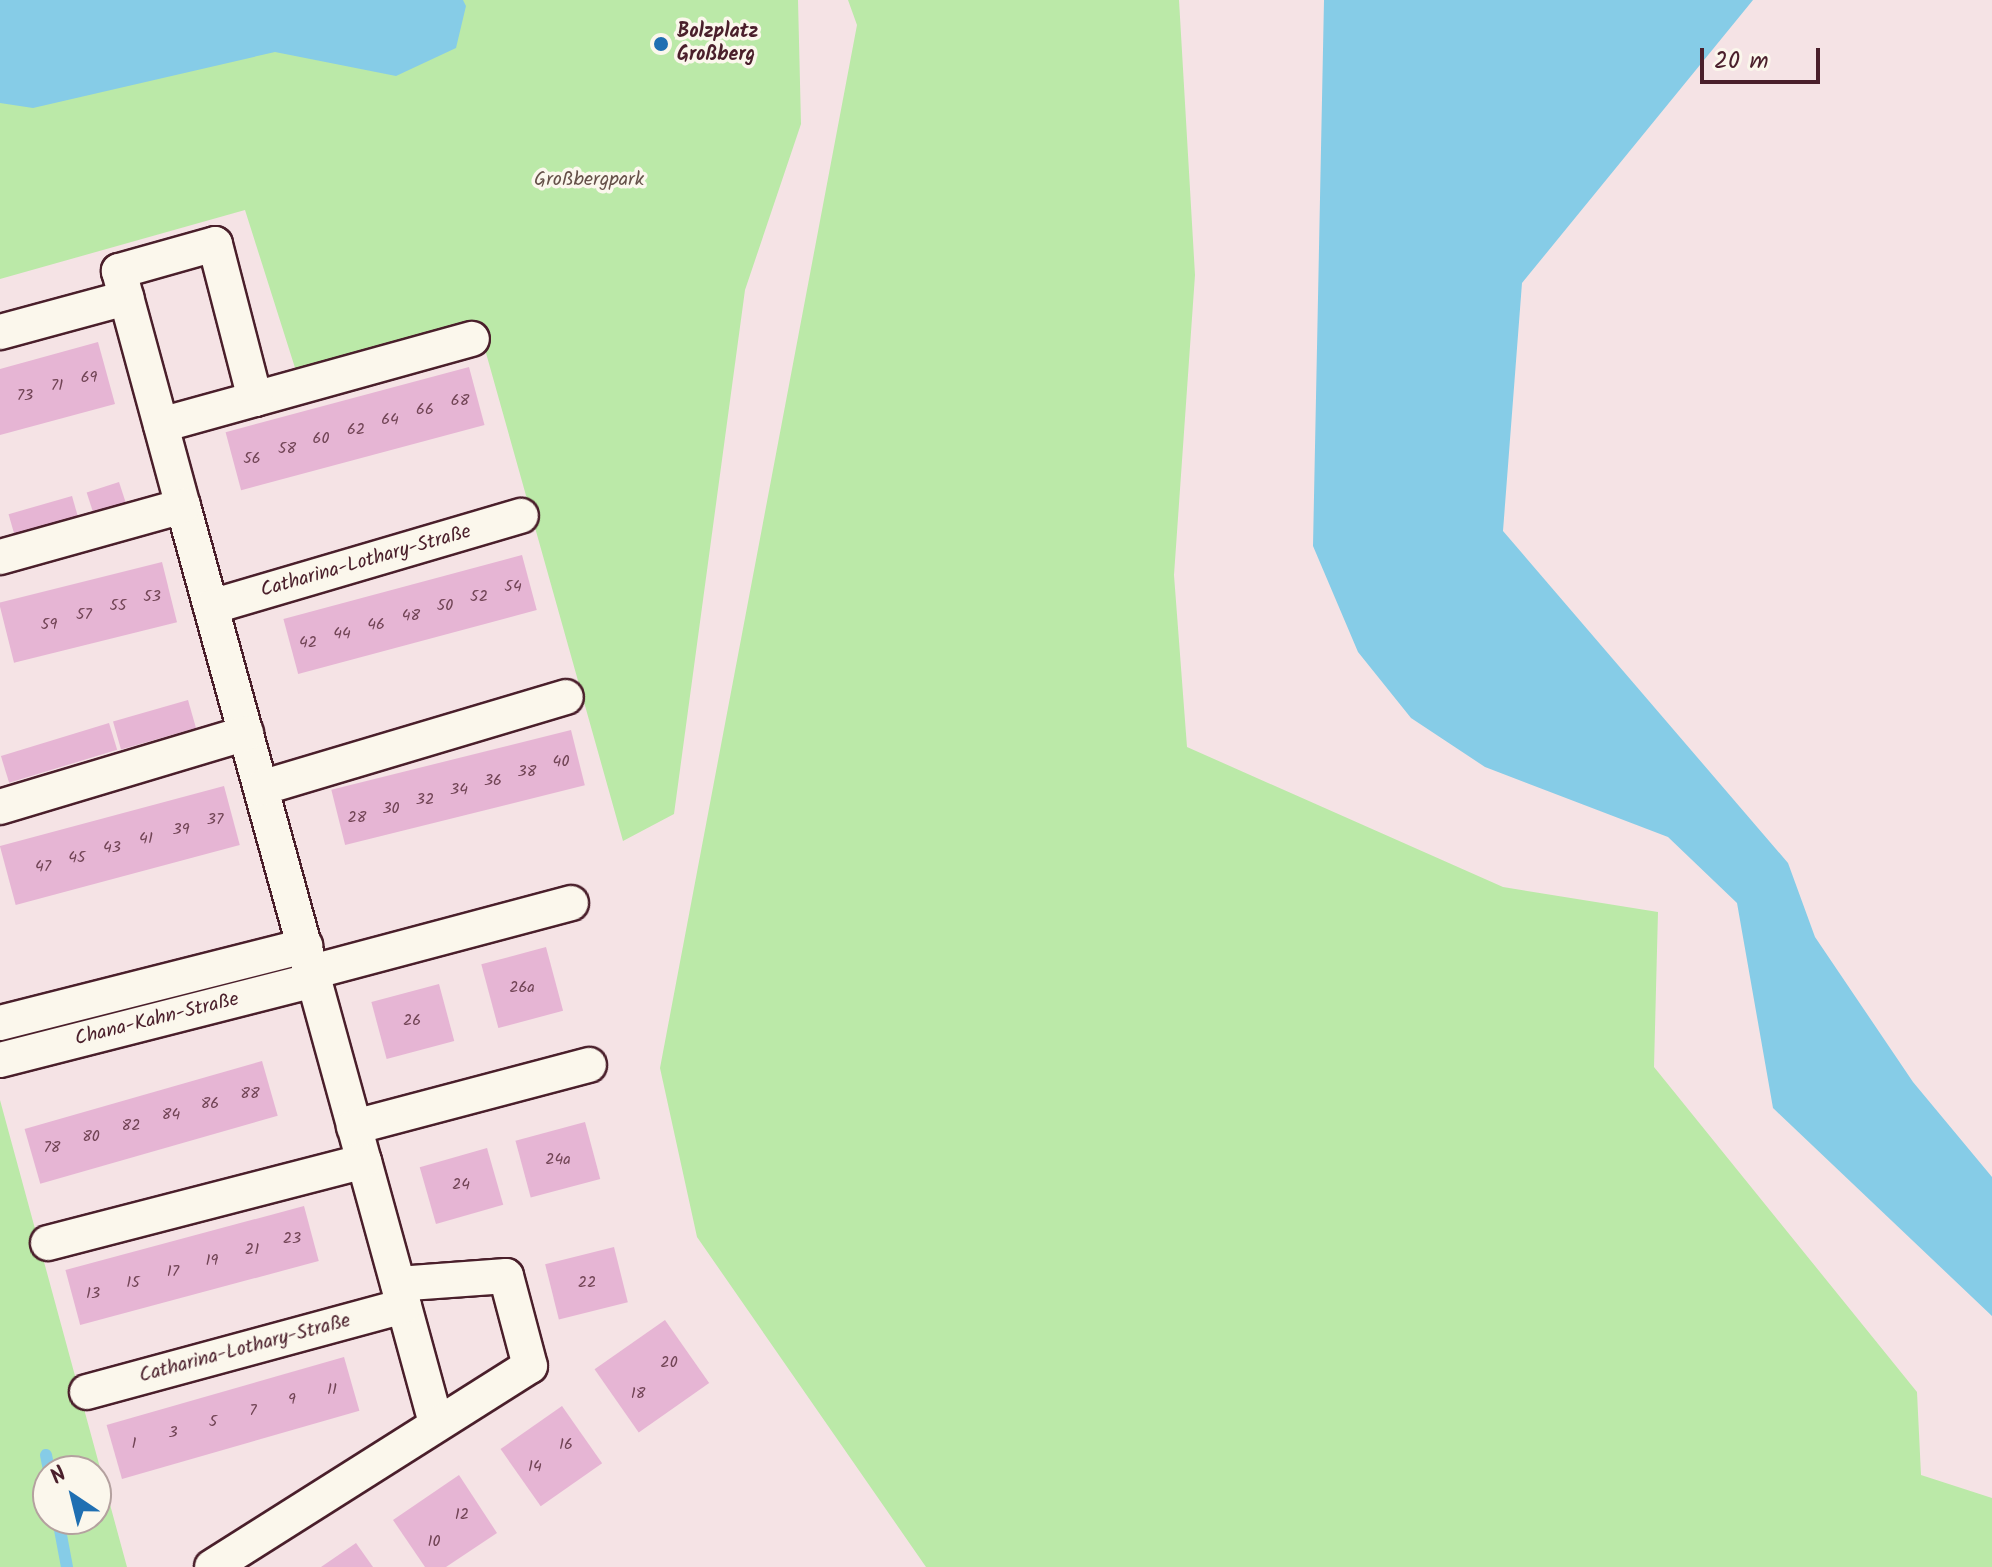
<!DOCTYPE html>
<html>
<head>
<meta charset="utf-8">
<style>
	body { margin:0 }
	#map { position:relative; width:1992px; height:1567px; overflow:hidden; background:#f5e3e5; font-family:Kalam,sans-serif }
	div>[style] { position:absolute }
	.green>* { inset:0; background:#bbe9a8 }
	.water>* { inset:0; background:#86cce7 }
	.stream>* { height:12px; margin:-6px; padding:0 6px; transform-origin:6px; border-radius:6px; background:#86cce7 }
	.building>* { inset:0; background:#e6b5d4; transform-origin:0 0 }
	.roads { filter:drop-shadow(2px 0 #4a1f2b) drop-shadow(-2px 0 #4a1f2b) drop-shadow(0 2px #4a1f2b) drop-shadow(0 -2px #4a1f2b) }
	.street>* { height:34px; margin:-17px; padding:0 17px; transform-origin:17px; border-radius:17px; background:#fbf7ec }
	.dots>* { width:22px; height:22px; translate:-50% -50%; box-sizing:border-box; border:4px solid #fbf7ec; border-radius:50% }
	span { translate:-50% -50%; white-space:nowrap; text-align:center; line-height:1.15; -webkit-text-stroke:7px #fbf7ec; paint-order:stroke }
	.number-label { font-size:16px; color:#714455 }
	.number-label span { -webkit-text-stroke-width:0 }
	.poi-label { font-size:20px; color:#4a1f2b; font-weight:700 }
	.left { translate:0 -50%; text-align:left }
	.park-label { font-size:20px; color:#66524a }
	.street-label { font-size:20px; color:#4a1f2b }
	.north { position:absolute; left:32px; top:1455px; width:80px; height:80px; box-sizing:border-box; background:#fbf7ec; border:2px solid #b4a19f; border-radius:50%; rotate:325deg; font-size:22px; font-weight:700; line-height:32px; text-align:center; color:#4a1f2b }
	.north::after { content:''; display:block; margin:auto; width:28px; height:36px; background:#1f6fb2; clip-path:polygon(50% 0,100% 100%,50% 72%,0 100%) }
	.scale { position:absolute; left:1700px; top:48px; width:120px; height:36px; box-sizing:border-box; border:4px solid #4a1f2b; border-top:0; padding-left:10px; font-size:24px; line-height:28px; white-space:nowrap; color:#4a1f2b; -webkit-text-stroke:6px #fbf7ec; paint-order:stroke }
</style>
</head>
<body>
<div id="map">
	<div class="green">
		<i style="clip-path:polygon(0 0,798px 0,801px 124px,745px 290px,674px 814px,623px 841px,477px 321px,296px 371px,245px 210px,0 279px)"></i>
		<i style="clip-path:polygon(848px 0,1179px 0,1195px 275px,1174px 575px,1187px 747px,1503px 887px,1658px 912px,1654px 1067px,1917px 1392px,1921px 1475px,1992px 1498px,1992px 1567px,926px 1567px,697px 1237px,660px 1068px,857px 25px)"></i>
		<i style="clip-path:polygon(evenodd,0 1100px,127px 1567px,0 1567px,0 1100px,48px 1471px,96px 1471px,96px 1519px,48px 1519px,48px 1471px)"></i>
	</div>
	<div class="water">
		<i style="clip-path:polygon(0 0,463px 0,466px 6px,456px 48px,396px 76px,275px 52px,33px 108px,0 103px)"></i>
		<i style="clip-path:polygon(1324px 0,1753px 0,1522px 283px,1503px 531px,1788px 863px,1815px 937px,1913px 1082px,1992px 1177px,1992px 1316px,1773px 1108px,1737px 903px,1668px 837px,1485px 767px,1411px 718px,1358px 652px,1313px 546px)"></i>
	</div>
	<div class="stream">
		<i style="left:46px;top:1455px;width:16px;rotate:79deg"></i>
		<i style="left:58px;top:1519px;width:49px;rotate:79.4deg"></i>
	</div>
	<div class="building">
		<i style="clip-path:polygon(98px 342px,115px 404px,0 435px,0 369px)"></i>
		<i style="left:469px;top:367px;width:60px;height:252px;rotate:75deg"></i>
		<i style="left:119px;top:482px;width:29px;height:34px;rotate:72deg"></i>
		<i style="left:72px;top:496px;width:29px;height:66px;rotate:74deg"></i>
		<i style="left:522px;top:555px;width:57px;height:247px;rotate:75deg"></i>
		<i style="left:162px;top:562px;width:62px;height:168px;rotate:76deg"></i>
		<i style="left:188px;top:700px;width:29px;height:78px;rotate:74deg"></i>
		<i style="left:109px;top:723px;width:28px;height:113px;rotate:73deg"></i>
		<i style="left:571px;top:730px;width:57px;height:247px;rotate:76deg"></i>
		<i style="left:224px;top:786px;width:61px;height:232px;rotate:75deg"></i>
		<i style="left:546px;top:947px;width:66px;height:67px;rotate:75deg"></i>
		<i style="left:439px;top:984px;width:59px;height:70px;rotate:75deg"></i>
		<i style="left:262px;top:1061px;width:57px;height:247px;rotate:74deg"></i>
		<i style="left:585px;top:1122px;width:59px;height:72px;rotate:75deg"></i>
		<i style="left:487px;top:1148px;width:59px;height:70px;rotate:74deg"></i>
		<i style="left:304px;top:1206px;width:57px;height:247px;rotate:75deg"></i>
		<i style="left:614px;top:1247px;width:57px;height:71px;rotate:76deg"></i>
		<i style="left:665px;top:1320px;width:77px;height:86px;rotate:55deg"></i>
		<i style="left:344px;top:1357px;width:56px;height:247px;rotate:74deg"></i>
		<i style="left:562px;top:1406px;width:70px;height:75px;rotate:55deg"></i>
		<i style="clip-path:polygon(459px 1475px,497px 1533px,446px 1567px,425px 1567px,393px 1520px)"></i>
		<i style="clip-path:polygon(356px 1543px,373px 1567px,321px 1567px)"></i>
	</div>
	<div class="roads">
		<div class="street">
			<i style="left:0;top:332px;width:131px;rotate:-15.1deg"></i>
			<i style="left:255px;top:399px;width:225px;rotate:-15.5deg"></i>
			<i style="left:161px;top:425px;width:98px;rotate:-15.5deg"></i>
			<i style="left:255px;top:399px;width:160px;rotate:-104.5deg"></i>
			<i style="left:215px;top:244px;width:100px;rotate:164.3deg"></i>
			<i style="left:119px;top:271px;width:244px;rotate:74.8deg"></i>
			<i style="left:183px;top:506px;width:492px;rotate:74.6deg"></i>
			<i style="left:314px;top:980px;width:188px;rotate:74.6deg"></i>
			<i style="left:364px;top:1161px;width:150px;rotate:74.6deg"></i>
			<i style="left:404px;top:1306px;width:121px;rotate:74.7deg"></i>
			<i style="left:0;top:557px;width:190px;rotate:-15.6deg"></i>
			<i style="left:211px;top:607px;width:323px;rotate:-16.4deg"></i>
			<i style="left:261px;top:788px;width:318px;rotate:-16.6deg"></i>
			<i style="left:0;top:807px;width:257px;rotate:-16.7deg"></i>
			<i style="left:312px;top:972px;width:268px;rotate:-14.9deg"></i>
			<i style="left:0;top:1023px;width:315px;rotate:-14.2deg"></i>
			<i style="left:0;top:1060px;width:324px;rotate:-14.3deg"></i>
			<i style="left:354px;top:1127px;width:243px;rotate:-14.8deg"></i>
			<i style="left:48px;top:1243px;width:326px;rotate:-14.5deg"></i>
			<i style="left:87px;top:1392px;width:328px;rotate:-15.2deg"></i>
			<i style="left:212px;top:1567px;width:376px;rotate:-32.3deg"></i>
			<i style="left:530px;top:1366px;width:93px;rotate:-104.9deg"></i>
			<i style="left:506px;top:1276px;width:108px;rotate:175.8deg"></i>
		</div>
	</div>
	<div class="dots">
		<i style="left:661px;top:44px;background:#1f6fb2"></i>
	</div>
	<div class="number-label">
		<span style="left:89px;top:378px">69</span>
		<span style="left:57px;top:386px">71</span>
		<span style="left:25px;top:396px">73</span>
		<span style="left:460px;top:401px">68</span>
		<span style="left:425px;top:410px">66</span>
		<span style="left:390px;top:420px">64</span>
		<span style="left:356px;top:430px">62</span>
		<span style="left:321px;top:439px">60</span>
		<span style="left:287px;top:449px">58</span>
		<span style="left:252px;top:459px">56</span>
		<span style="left:513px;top:587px">54</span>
		<span style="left:152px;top:597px">53</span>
		<span style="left:479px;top:597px">52</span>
		<span style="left:118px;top:606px">55</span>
		<span style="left:445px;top:606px">50</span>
		<span style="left:84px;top:615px">57</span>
		<span style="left:411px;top:616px">48</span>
		<span style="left:49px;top:625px">59</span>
		<span style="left:376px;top:625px">46</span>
		<span style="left:342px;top:634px">44</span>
		<span style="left:308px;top:643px">42</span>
		<span style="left:561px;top:762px">40</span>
		<span style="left:527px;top:772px">38</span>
		<span style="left:493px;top:781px">36</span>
		<span style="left:459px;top:790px">34</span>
		<span style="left:425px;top:800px">32</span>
		<span style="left:391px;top:809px">30</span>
		<span style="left:357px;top:818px">28</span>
		<span style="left:215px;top:820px">37</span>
		<span style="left:181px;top:830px">39</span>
		<span style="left:146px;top:839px">41</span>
		<span style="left:112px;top:848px">43</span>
		<span style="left:77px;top:858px">45</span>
		<span style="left:43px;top:867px">47</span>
		<span style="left:522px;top:988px">26a</span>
		<span style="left:412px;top:1021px">26</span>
		<span style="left:250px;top:1094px">88</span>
		<span style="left:210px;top:1104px">86</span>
		<span style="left:171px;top:1115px">84</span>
		<span style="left:131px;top:1126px">82</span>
		<span style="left:91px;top:1137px">80</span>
		<span style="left:52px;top:1148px">78</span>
		<span style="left:558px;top:1160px">24a</span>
		<span style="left:461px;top:1185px">24</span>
		<span style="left:292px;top:1239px">23</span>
		<span style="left:252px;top:1250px">21</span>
		<span style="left:212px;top:1261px">19</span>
		<span style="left:173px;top:1272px">17</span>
		<span style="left:133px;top:1283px">15</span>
		<span style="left:587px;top:1283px">22</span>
		<span style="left:93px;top:1294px">13</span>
		<span style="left:669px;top:1363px">20</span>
		<span style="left:332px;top:1390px">11</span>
		<span style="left:638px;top:1394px">18</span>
		<span style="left:292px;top:1400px">9</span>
		<span style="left:253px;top:1411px">7</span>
		<span style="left:213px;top:1422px">5</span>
		<span style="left:173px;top:1433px">3</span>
		<span style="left:134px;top:1444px">1</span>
		<span style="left:566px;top:1445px">16</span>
		<span style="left:535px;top:1467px">14</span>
		<span style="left:462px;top:1515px">12</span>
		<span style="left:434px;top:1542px">10</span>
	</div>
	<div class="poi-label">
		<span class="left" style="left:677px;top:44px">Bolzplatz<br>Großberg</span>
	</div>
	<div class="park-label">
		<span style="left:589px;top:180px">Großbergpark</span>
	</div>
	<div class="street-label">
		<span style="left:366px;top:562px;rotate:-16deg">Catharina-Lothary-Straße</span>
		<span style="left:157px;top:1020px;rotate:-14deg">Chana-Kahn-Straße</span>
		<span style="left:245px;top:1349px;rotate:-15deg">Catharina-Lothary-Straße</span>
	</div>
	<div class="north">N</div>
	<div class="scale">20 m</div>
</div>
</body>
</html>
